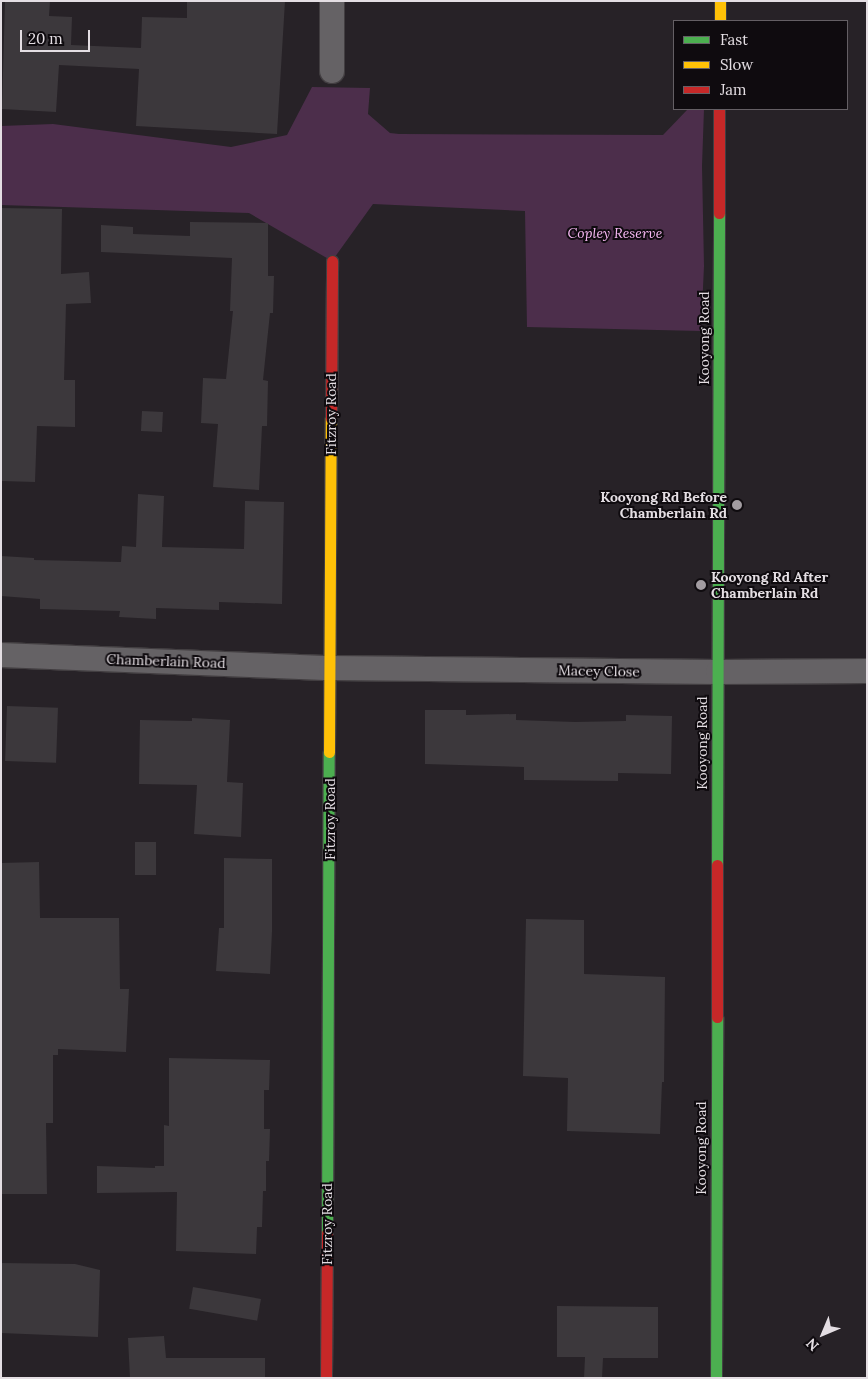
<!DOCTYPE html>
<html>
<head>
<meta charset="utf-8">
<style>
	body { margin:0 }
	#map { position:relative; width:868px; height:1379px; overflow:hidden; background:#272227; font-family:Lora,serif }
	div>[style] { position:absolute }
	.green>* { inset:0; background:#4c2e4b }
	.building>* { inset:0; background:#3c383c; transform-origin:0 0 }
	.roads { filter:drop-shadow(1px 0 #423e41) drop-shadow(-1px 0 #423e41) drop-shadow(0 1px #423e41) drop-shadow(0 -1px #423e41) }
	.street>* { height:24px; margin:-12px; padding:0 12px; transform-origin:12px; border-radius:12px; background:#656265 }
	.fast>* { height:11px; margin:-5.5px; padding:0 5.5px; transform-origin:5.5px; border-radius:5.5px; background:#4caf50 }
	.slow>* { height:11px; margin:-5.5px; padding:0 5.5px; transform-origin:5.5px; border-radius:5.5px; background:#ffc107 }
	.jam>* { height:11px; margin:-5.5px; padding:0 5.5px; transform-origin:5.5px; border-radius:5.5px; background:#c62828 }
	.dots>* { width:14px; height:14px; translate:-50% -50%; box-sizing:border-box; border:2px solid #0f0b0f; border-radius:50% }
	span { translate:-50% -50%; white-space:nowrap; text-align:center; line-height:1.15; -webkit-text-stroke:4px #0f0b0f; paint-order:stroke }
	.park-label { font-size:14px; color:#f7b8f3; font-style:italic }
	.street-label { font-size:14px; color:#e4dee3 }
	.poi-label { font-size:14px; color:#e4dee3; font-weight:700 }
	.right { translate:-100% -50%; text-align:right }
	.left { translate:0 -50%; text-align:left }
	.frame { position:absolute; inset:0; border:2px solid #e4dee3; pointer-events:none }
	.legend { position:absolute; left:673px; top:20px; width:175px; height:90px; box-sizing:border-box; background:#0f0b0f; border:1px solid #645f64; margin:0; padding:6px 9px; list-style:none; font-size:15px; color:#e4dee3 }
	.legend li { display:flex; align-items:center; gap:10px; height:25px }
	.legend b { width:25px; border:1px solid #645f64 }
	.north { position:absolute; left:798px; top:1309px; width:50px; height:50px; -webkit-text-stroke:4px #0f0b0f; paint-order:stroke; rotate:225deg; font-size:14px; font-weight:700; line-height:20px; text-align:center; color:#e4dee3 }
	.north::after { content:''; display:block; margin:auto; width:18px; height:22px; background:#e4dee3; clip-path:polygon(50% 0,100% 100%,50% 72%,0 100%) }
	.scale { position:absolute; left:20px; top:30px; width:70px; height:22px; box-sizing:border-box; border:2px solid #e4dee3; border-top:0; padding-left:6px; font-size:15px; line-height:18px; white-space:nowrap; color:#e4dee3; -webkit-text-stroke:4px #0f0b0f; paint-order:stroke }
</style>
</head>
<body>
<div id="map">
	<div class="green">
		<i style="clip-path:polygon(312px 87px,370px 88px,368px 114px,390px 133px,399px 134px,663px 135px,687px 110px,704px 109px,702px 166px,704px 266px,701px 331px,527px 327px,525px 211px,373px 204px,332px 261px,249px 213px,1px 205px,1px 126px,53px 124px,231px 147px,287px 135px)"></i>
	</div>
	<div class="building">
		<i style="clip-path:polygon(5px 1px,50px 1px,49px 16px,72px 17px,71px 45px,141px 48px,142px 17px,187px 18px,187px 1px,285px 1px,277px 134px,136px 126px,139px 69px,59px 65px,56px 112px,2px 109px)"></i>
		<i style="clip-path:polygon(1px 208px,62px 209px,61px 274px,89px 272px,91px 303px,66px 304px,64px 380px,75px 380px,75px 427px,37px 426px,35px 482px,1px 481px)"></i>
		<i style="clip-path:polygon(190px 222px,268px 223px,268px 276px,274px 276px,273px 313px,270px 313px,263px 380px,268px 381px,267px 426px,262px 426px,259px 490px,213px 487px,218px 424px,201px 423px,203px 378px,226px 379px,233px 311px,230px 311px,232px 258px,101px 252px,101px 225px,133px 227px,133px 234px,190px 236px)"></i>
		<i style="left:142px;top:411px;width:21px;height:20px;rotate:3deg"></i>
		<i style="clip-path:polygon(138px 494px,164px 496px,162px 547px,244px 549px,245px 501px,284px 502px,282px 604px,219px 602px,219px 610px,156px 608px,156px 619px,119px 617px,120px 611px,40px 609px,40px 599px,1px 596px,1px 556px,34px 558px,34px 560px,121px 562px,122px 546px,136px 547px)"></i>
		<i style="left:7px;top:706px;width:51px;height:55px;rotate:2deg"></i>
		<i style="clip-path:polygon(425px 710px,466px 710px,466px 715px,516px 714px,516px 720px,575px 722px,626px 721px,626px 715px,672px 716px,671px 774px,618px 773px,618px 781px,524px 780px,524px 767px,425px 764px)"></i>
		<i style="clip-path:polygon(192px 718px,230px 720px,227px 782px,243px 783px,241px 837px,194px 834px,197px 785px,139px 784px,140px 720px,192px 721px)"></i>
		<i style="left:135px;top:842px;width:21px;height:33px"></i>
		<i style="clip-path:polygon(224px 858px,272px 859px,272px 931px,270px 974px,216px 971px,219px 928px,224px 928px)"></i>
		<i style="clip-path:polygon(39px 862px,40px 918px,119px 918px,120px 989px,129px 989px,126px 1052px,58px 1049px,58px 1055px,53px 1055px,53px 1123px,46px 1123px,47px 1194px,1px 1194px,1px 863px)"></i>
		<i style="clip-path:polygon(526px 919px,584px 920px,584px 974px,665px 977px,664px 1082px,662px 1082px,660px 1134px,567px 1131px,568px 1078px,523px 1076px)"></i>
		<i style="clip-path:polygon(169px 1058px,270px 1060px,269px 1090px,264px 1090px,264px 1129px,270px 1129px,269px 1161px,266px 1161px,266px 1191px,263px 1191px,262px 1227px,257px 1227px,256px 1254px,176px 1251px,177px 1192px,97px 1193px,97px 1166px,155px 1168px,155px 1166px,164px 1166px,164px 1125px,169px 1126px)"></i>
		<i style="clip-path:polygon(1px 1263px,75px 1264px,100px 1270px,98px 1337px,1px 1333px)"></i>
		<i style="left:193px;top:1287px;width:69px;height:22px;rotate:10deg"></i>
		<i style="clip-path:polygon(557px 1306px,658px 1307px,658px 1358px,603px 1358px,602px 1378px,584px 1378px,585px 1357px,557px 1357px)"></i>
		<i style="clip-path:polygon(164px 1336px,166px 1358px,265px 1358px,265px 1378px,130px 1378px,128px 1338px)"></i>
	</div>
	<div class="roads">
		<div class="street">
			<i style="left:332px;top:71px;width:70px;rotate:-90deg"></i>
			<i style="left:1px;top:655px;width:330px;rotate:2.3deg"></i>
			<i style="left:331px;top:668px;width:387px;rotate:0.6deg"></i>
			<i style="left:718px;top:672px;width:149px;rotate:-0.4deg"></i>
		</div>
		<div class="fast">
			<i style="left:717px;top:865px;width:652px;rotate:-89.82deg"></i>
			<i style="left:327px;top:1233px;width:481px;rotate:-89.8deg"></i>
			<i style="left:716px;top:1378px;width:361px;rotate:-89.8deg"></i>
		</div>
		<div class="slow">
			<i style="left:720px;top:1px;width:20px;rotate:90deg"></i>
			<i style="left:329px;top:752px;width:334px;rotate:-89.7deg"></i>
		</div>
		<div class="jam">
			<i style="left:719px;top:213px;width:104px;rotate:-90deg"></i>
			<i style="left:331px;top:418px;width:157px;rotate:-89.6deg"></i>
			<i style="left:717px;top:1017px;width:152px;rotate:-90deg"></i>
			<i style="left:326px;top:1378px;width:145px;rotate:-89.6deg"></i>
		</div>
	</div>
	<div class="dots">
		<i style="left:737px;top:505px;background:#a29ca1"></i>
		<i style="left:701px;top:585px;background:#a29ca1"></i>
	</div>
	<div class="park-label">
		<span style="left:615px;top:233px">Copley Reserve</span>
	</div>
	<div class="street-label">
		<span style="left:704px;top:338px;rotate:-90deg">Kooyong Road</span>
		<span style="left:331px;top:414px;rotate:-90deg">Fitzroy Road</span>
		<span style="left:166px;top:661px;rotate:2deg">Chamberlain Road</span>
		<span style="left:599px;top:671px;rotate:1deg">Macey Close</span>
		<span style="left:702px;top:743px;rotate:-90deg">Kooyong Road</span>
		<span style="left:330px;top:819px;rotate:-90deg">Fitzroy Road</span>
		<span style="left:701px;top:1148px;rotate:-90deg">Kooyong Road</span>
		<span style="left:327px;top:1224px;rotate:-90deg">Fitzroy Road</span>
	</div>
	<div class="poi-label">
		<span class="right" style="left:727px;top:505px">Kooyong Rd Before<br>Chamberlain Rd</span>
		<span class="left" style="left:711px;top:585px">Kooyong Rd After<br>Chamberlain Rd</span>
	</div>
	<div class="frame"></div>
	<ul class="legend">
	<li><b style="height:6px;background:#4caf50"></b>Fast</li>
	<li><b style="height:6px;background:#ffc107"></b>Slow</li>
	<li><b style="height:6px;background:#c62828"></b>Jam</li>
	</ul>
	<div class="north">N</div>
	<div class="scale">20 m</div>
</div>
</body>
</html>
